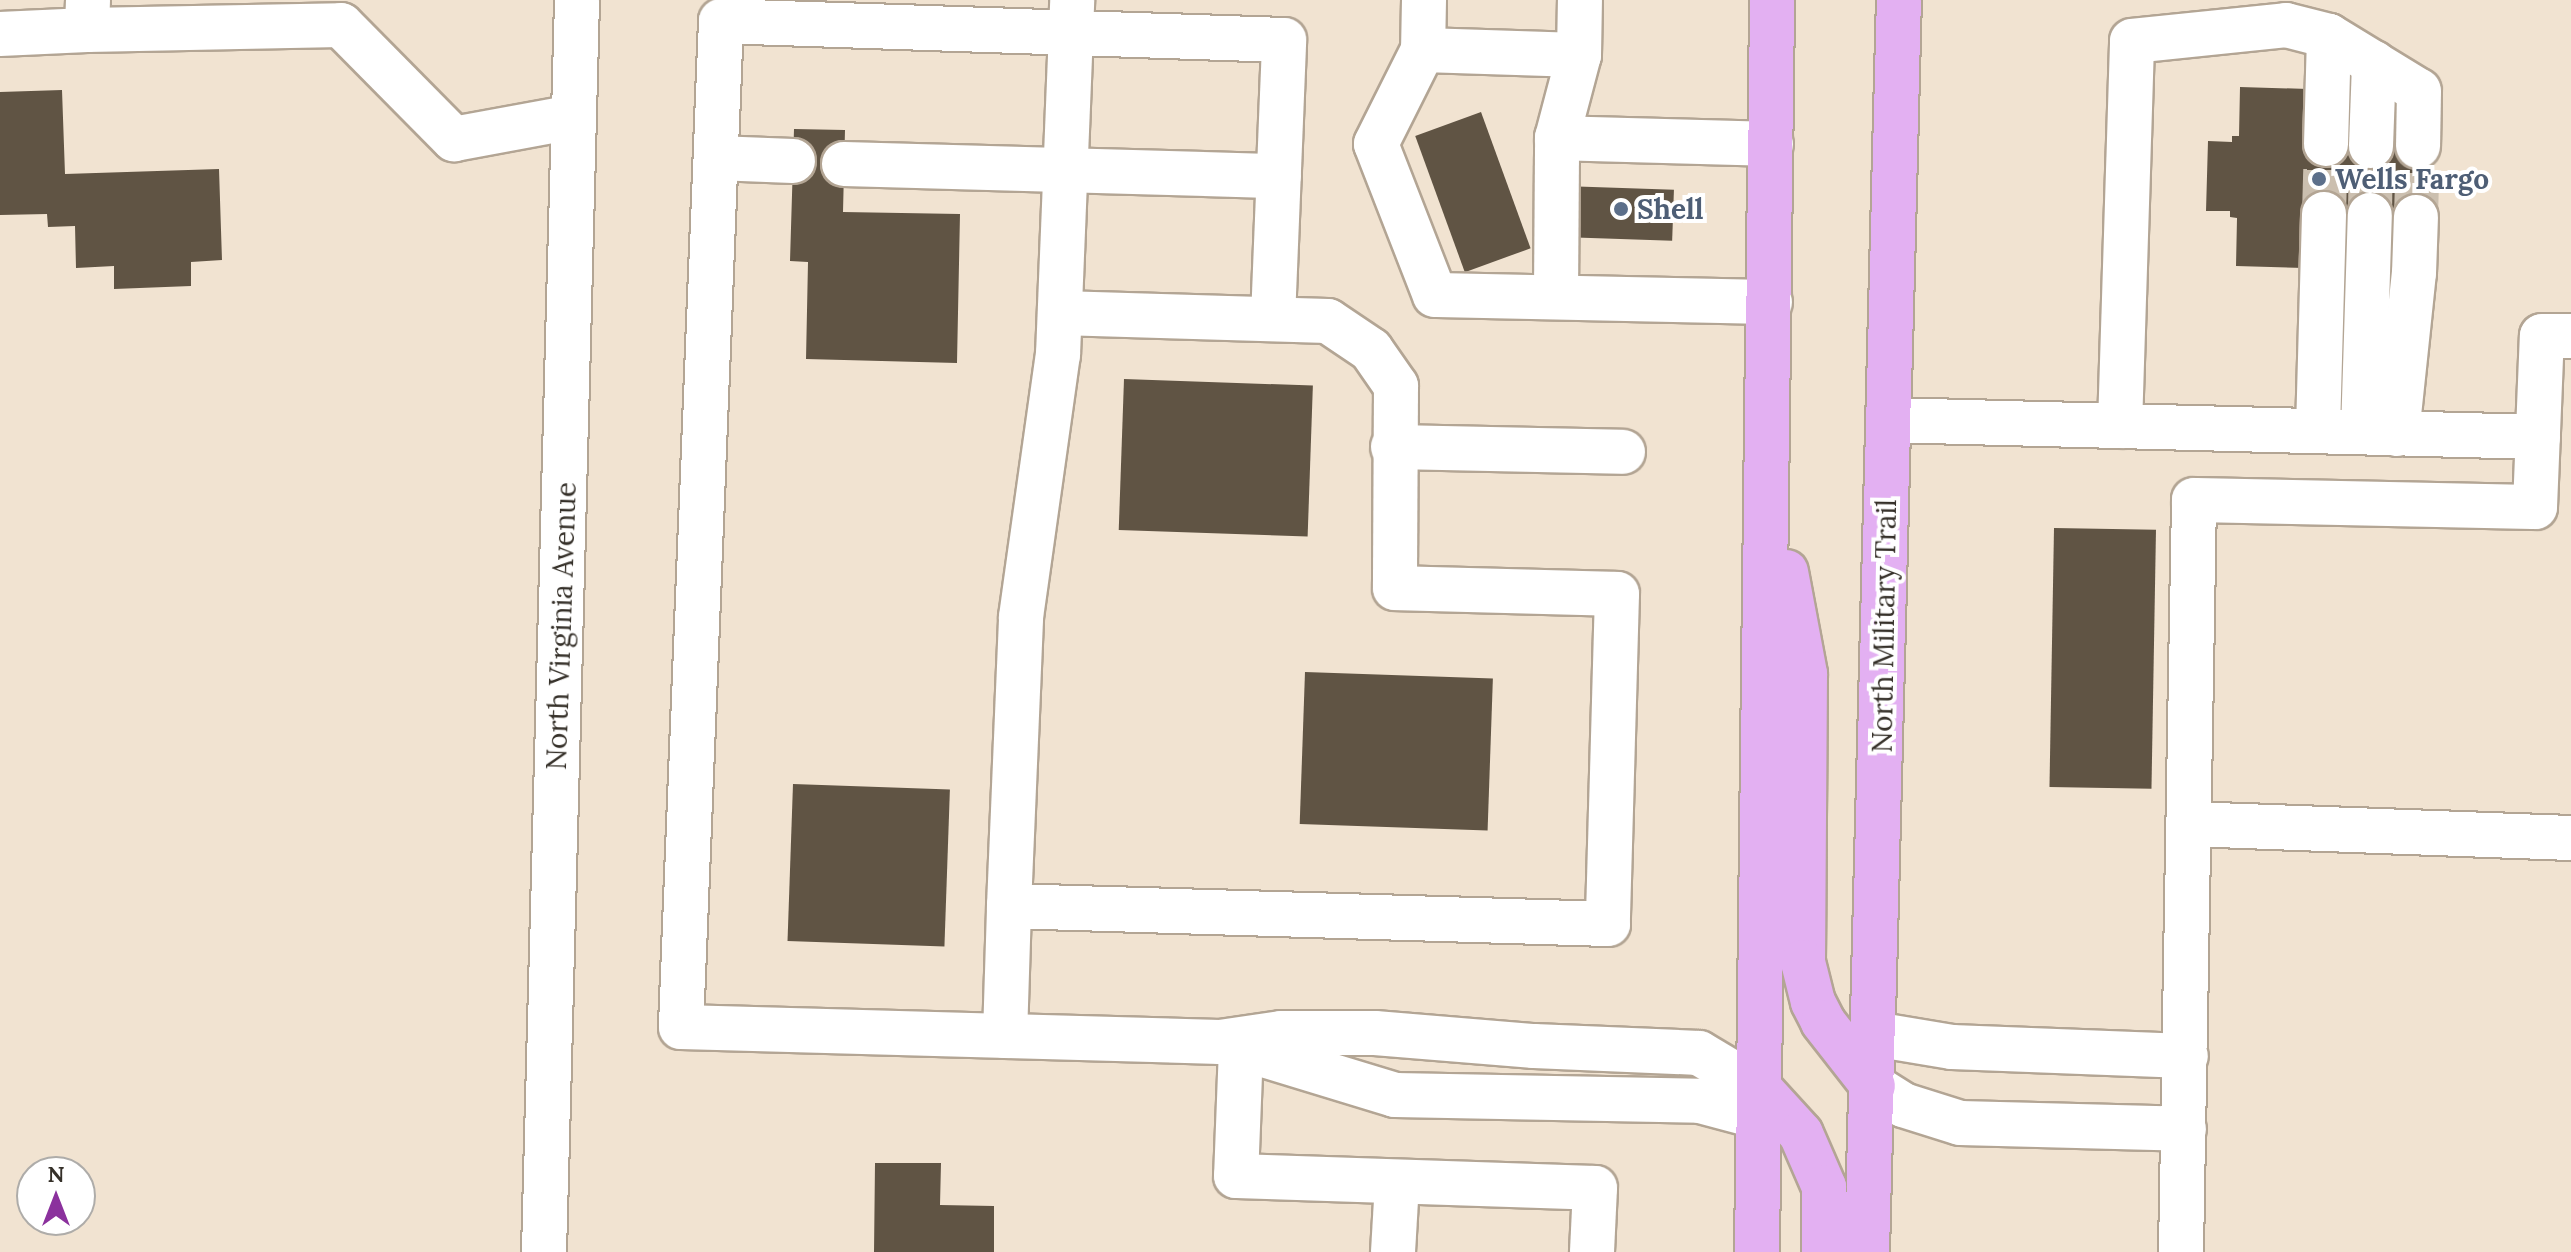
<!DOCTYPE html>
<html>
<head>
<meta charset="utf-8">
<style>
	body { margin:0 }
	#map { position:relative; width:2571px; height:1252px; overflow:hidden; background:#f1e3d1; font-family:Lora,serif }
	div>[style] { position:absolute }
	.building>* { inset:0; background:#605444; transform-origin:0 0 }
	.minor-tunnel>* { height:44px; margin-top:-22px; transform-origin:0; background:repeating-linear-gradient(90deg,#cbbfaf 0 44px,transparent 0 66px) }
	.roads { filter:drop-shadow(2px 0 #b3a594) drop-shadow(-2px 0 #b3a594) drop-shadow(0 2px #b3a594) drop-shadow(0 -2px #b3a594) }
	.minor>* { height:44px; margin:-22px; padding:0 22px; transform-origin:22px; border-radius:22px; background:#fff }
	.major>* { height:44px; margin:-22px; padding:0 22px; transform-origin:22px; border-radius:22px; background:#e3b0f2 }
	.dots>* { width:22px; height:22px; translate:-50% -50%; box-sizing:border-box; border:4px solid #fff; border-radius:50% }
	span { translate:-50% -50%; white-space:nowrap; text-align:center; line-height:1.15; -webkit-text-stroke:8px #fff; paint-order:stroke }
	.service-label { font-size:28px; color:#4e5e75; font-weight:700 }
	.left { translate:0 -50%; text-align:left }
	.street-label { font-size:28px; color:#353029 }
	.north { position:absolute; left:16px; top:1156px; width:80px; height:80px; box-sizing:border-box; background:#fff; border:2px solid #aeaca9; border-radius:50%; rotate:0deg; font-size:22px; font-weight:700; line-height:32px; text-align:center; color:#353029 }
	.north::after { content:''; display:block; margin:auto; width:28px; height:36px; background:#8b319d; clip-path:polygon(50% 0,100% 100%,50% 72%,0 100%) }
</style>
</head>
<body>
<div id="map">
	<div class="building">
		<i style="clip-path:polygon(2240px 87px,2308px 89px,2314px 144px,2432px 147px,2430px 217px,2324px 214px,2304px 268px,2236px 266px,2237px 218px,2230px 217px,2230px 211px,2206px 211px,2208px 141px,2232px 142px,2232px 136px,2239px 136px)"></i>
		<i style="clip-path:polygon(62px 90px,65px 174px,219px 169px,222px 260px,191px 262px,191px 286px,114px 289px,114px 266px,76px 268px,75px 226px,48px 227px,47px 214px,0 215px,0 92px)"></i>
		<i style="left:1481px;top:112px;width:145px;height:70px;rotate:70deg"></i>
		<i style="clip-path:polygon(794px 129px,845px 130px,843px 212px,960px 214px,957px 363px,806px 359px,808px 262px,790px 261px)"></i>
		<i style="left:1563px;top:186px;width:111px;height:51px;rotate:2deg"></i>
		<i style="left:1124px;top:379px;width:189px;height:151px;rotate:2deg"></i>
		<i style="left:2054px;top:528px;width:102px;height:259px;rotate:1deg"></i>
		<i style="left:1305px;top:672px;width:188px;height:152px;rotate:2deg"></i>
		<i style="left:793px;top:784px;width:157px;height:157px;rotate:2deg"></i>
		<i style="clip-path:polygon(875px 1163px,941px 1163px,940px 1205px,994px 1206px,994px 1252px,874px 1252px)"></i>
	</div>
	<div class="minor-tunnel">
		<i style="left:2324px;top:214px;width:70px;rotate:-88.4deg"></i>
		<i style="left:2370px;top:215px;width:69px;rotate:-89.2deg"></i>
		<i style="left:2416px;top:217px;width:71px;rotate:-88.4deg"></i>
	</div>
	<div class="roads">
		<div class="minor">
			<i style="left:88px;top:0;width:30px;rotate:92deg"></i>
			<i style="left:87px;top:30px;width:254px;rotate:-1.1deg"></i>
			<i style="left:341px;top:25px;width:161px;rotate:45.3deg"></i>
			<i style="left:454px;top:139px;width:122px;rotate:-10.4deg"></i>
			<i style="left:1424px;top:0;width:50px;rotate:91.1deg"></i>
			<i style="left:1423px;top:50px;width:156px;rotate:1.8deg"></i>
			<i style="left:1579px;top:55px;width:55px;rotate:-89deg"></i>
			<i style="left:0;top:34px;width:87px;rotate:-2.6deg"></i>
			<i style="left:1423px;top:50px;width:105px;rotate:116.6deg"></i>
			<i style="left:1376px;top:144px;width:162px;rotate:68.7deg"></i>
			<i style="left:1435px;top:295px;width:335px;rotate:1.2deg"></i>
			<i style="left:1557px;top:138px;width:86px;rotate:-75.2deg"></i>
			<i style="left:2326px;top:144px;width:108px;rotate:-88.4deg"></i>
			<i style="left:2371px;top:146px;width:83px;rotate:-87.9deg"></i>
			<i style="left:716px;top:158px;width:77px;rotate:2.2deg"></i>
			<i style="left:844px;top:164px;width:435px;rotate:1.6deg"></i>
			<i style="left:1556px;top:296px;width:158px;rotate:-89.6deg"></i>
			<i style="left:1557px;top:138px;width:214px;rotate:1.6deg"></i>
			<i style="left:1060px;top:313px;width:268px;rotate:1.7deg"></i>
			<i style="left:1328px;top:321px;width:52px;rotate:34deg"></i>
			<i style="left:1371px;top:350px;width:44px;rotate:55.2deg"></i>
			<i style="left:1396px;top:386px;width:202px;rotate:90.3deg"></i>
			<i style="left:1395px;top:588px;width:222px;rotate:1.5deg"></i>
			<i style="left:1617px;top:594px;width:330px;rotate:91.6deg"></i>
			<i style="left:1608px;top:924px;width:599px;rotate:-178.28deg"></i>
			<i style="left:1009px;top:906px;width:289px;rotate:-87.6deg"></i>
			<i style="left:1021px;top:617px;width:265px;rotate:-82deg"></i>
			<i style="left:1058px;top:355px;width:355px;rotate:-87.7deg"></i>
			<i style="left:1273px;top:319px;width:279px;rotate:-87.7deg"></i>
			<i style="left:1284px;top:40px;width:563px;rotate:-178.07deg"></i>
			<i style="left:721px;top:21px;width:1007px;rotate:92.28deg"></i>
			<i style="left:681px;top:1027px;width:539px;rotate:1.59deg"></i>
			<i style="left:1220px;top:1042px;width:62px;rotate:-8.4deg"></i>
			<i style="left:1281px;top:1033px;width:94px"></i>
			<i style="left:1375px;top:1033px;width:160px;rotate:4.7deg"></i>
			<i style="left:1534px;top:1046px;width:165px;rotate:2.4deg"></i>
			<i style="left:1699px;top:1053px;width:72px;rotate:30.8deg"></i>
			<i style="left:1889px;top:420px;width:649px;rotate:1.5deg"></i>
			<i style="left:2120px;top:426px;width:385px;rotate:-88.2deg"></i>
			<i style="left:2132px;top:41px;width:155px;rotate:-5.9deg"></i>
			<i style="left:2286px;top:25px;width:44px;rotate:14.3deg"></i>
			<i style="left:2329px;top:36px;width:105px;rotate:31.4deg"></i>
			<i style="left:2419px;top:91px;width:55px;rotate:91deg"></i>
			<i style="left:2318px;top:430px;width:216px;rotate:-88.4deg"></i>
			<i style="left:2363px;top:432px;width:217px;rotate:-88.2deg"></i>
			<i style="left:2397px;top:434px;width:162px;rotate:-84deg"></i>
			<i style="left:2414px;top:273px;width:56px;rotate:-88deg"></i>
			<i style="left:1393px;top:447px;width:230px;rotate:1.2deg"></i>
			<i style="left:2189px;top:824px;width:382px;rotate:2.1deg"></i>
			<i style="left:1874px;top:1034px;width:79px;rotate:9.5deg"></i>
			<i style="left:1952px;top:1047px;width:234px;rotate:2.2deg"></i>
			<i style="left:1005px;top:1036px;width:130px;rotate:-88.2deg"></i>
			<i style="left:1234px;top:1046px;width:168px;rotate:16.9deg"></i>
			<i style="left:1395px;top:1095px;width:305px;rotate:1.1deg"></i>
			<i style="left:1700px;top:1101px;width:62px;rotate:14.9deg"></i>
			<i style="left:1241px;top:1048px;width:128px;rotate:92.2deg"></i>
			<i style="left:1236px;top:1176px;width:359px;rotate:1.9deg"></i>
			<i style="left:1595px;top:1188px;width:64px;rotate:92.7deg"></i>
			<i style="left:1873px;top:1086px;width:36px;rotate:32deg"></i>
			<i style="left:1903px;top:1105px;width:60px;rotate:17.5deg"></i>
			<i style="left:1960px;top:1123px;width:224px;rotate:1.5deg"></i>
			<i style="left:544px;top:1252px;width:1252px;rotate:-88.49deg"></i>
			<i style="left:1393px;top:1252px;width:70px;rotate:-86.7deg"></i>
			<i style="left:2181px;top:1252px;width:752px;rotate:-89.01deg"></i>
			<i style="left:2194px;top:500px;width:341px;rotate:1.2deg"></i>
			<i style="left:2535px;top:507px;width:171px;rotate:-87.7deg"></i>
			<i style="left:2542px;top:336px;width:29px"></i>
		</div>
		<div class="major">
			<i style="left:1786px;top:572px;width:104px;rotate:79.4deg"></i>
			<i style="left:1805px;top:674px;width:288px;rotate:90.4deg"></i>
			<i style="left:1803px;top:962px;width:41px;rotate:76deg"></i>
			<i style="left:1813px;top:1002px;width:22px;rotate:63deg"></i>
			<i style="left:1823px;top:1022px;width:81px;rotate:52deg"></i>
			<i style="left:1761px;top:1090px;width:59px;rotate:47.7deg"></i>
			<i style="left:1801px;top:1134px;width:58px;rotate:66.5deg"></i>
			<i style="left:1824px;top:1187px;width:65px;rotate:90deg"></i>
			<i style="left:1757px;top:1252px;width:1252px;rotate:-89.31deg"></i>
			<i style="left:1867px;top:1252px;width:1252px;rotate:-88.54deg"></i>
		</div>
	</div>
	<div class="dots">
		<i style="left:2319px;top:179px;background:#5c6f8a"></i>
		<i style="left:1621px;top:209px;background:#5c6f8a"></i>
	</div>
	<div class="service-label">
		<span class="left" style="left:2335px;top:179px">Wells Fargo</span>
		<span class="left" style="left:1637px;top:209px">Shell</span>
	</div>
	<div class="street-label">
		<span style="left:561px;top:626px;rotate:-88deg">North Virginia Avenue</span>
		<span style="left:1884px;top:626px;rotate:-89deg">North Military Trail</span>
	</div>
	<div class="north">N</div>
</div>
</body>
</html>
